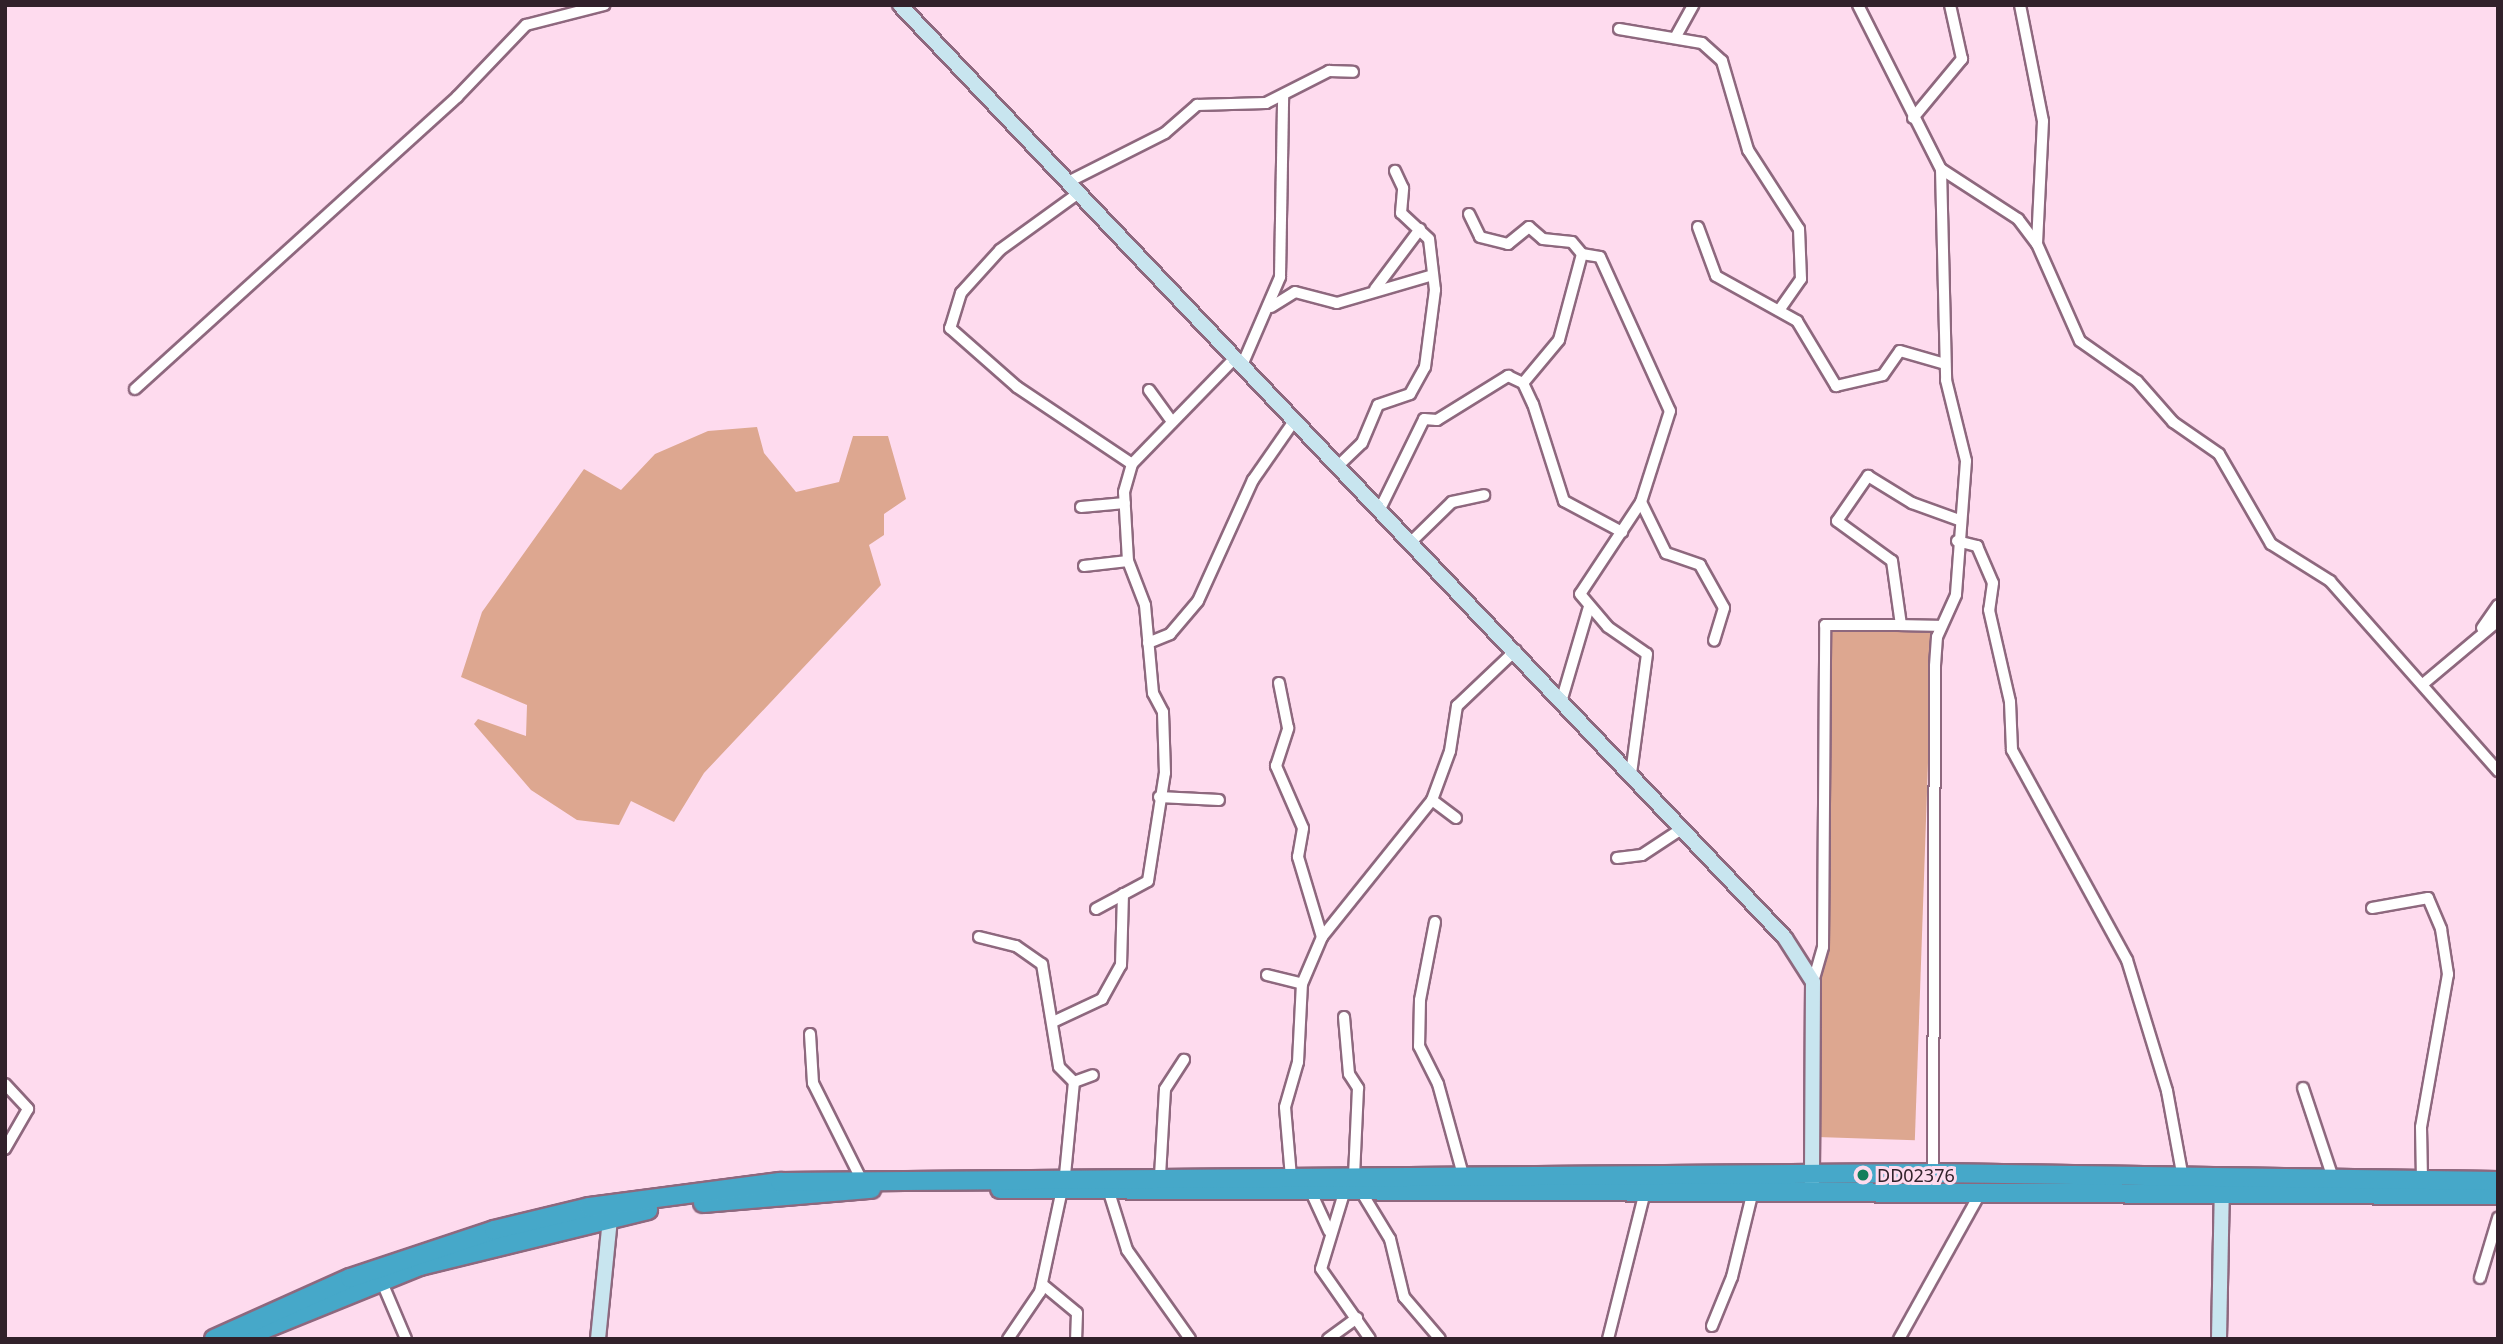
<!DOCTYPE html>
<html>
<head>
<meta charset="utf-8">
<style>
	body { margin:0 }
	#map { position:relative; width:2503px; height:1344px; overflow:hidden; background:#fedbee; font-family:"Noto Sans",sans-serif }
	div>[style] { position:absolute }
	.green>* { inset:0; background:#dda790; transform-origin:0 0 }
	.roads { filter:drop-shadow(2px 0 #8e687e) drop-shadow(-2px 0 #8e687e) drop-shadow(0 2px #8e687e) drop-shadow(0 -2px #8e687e) }
	.street>* { height:10px; margin:-5px; padding:0 5px; transform-origin:5px; border-radius:5px; background:#fff }
	.secondary>* { height:14px; margin:-7px; padding:0 7px; transform-origin:7px; border-radius:7px; background:#c8e5ef }
	.highway>* { height:18px; margin:-9px; padding:0 9px; transform-origin:9px; border-radius:9px; background:#46a8c9 }
	.dots>* { width:19px; height:19px; translate:-50% -50%; box-sizing:border-box; border:4px solid #fedbee; border-radius:50% }
	span { translate:-50% -50%; white-space:nowrap; text-align:center; line-height:1.15; -webkit-text-stroke:6px #fedbee; paint-order:stroke }
	.poi-label { font-size:18px; color:#31212a }
	.left { translate:0 -50%; text-align:left }
	.frame { position:absolute; inset:0; border:7px solid #31212a; pointer-events:none }
</style>
</head>
<body>
<div id="map">
	<div class="green">
		<i style="clip-path:polygon(757px 427px,764px 453px,796px 492px,839px 482px,853px 436px,888px 436px,906px 499px,884px 514px,884px 535px,869px 545px,881px 585px,704px 773px,674px 822px,631px 801px,619px 825px,577px 820px,531px 790px,474px 724px,478px 719px,526px 736px,527px 705px,461px 677px,482px 612px,584px 469px,621px 490px,655px 454px,708px 431px)"></i>
		<i style="left:1828px;top:618px;width:105px;height:519px;rotate:2deg"></i>
	</div>
	<div class="roads">
		<div class="street">
			<i style="left:1858px;top:5px;width:184px;rotate:63.2deg"></i>
			<i style="left:1941px;top:169px;width:211px;rotate:88.6deg"></i>
			<i style="left:1946px;top:380px;width:83px;rotate:76.1deg"></i>
			<i style="left:1966px;top:461px;width:134px;rotate:94.3deg"></i>
			<i style="left:1956px;top:595px;width:46px;rotate:114.3deg"></i>
			<i style="left:1937px;top:637px;width:29px;rotate:94deg"></i>
			<i style="left:1935px;top:666px;width:507px;rotate:90.23deg"></i>
			<i style="left:2020px;top:5px;width:118px;rotate:78.8deg"></i>
			<i style="left:2043px;top:121px;width:123px;rotate:92.8deg"></i>
			<i style="left:1619px;top:29px;width:84px;rotate:9.6deg"></i>
			<i style="left:1702px;top:43px;width:27px;rotate:42deg"></i>
			<i style="left:1722px;top:61px;width:93px;rotate:73.7deg"></i>
			<i style="left:1748px;top:150px;width:94px;rotate:57.2deg"></i>
			<i style="left:1799px;top:229px;width:50px;rotate:87.7deg"></i>
			<i style="left:1801px;top:279px;width:35px;rotate:125deg"></i>
			<i style="left:1675px;top:38px;width:38px;rotate:-61deg"></i>
			<i style="left:1913px;top:118px;width:77px;rotate:-50.3deg"></i>
			<i style="left:1962px;top:59px;width:55px;rotate:-102.5deg"></i>
			<i style="left:1941px;top:169px;width:92px;rotate:33deg"></i>
			<i style="left:2018px;top:219px;width:31px;rotate:53deg"></i>
			<i style="left:2037px;top:244px;width:106px;rotate:66.1deg"></i>
			<i style="left:2080px;top:341px;width:70px;rotate:35.1deg"></i>
			<i style="left:2137px;top:381px;width:55px;rotate:48.7deg"></i>
			<i style="left:2173px;top:422px;width:56px;rotate:34.8deg"></i>
			<i style="left:2219px;top:454px;width:104px;rotate:60deg"></i>
			<i style="left:2271px;top:544px;width:70px;rotate:32.1deg"></i>
			<i style="left:2330px;top:581px;width:254px;rotate:48.5deg"></i>
			<i style="left:1070px;top:181px;width:106px;rotate:-26.8deg"></i>
			<i style="left:1165px;top:133px;width:43px;rotate:-41.2deg"></i>
			<i style="left:1197px;top:105px;width:69px;rotate:-1.7deg"></i>
			<i style="left:1266px;top:103px;width:71px;rotate:-26.9deg"></i>
			<i style="left:1329px;top:71px;width:24px;rotate:2deg"></i>
			<i style="left:1080px;top:192px;width:99px;rotate:144.1deg"></i>
			<i style="left:1000px;top:250px;width:58px;rotate:132.2deg"></i>
			<i style="left:961px;top:293px;width:37px;rotate:107deg"></i>
			<i style="left:950px;top:328px;width:89px;rotate:41.4deg"></i>
			<i style="left:1017px;top:387px;width:138px;rotate:33.8deg"></i>
			<i style="left:1469px;top:214px;width:25px;rotate:64deg"></i>
			<i style="left:1480px;top:237px;width:29px;rotate:14deg"></i>
			<i style="left:1508px;top:244px;width:27px;rotate:-39deg"></i>
			<i style="left:1529px;top:227px;width:18px;rotate:41deg"></i>
			<i style="left:1543px;top:239px;width:29px;rotate:6deg"></i>
			<i style="left:1572px;top:242px;width:16px;rotate:50deg"></i>
			<i style="left:1582px;top:254px;width:89px;rotate:105deg"></i>
			<i style="left:1559px;top:340px;width:56px;rotate:129.9deg"></i>
			<i style="left:1698px;top:227px;width:52px;rotate:69.8deg"></i>
			<i style="left:1716px;top:276px;width:93px;rotate:29.1deg"></i>
			<i style="left:1797px;top:321px;width:76px;rotate:59deg"></i>
			<i style="left:1836px;top:386px;width:48px;rotate:-13.2deg"></i>
			<i style="left:1883px;top:375px;width:29px;rotate:-55deg"></i>
			<i style="left:1900px;top:351px;width:47px;rotate:16.1deg"></i>
			<i style="left:1582px;top:254px;width:18px;rotate:9deg"></i>
			<i style="left:1600px;top:257px;width:169px;rotate:65.6deg"></i>
			<i style="left:1670px;top:411px;width:96px;rotate:107.7deg"></i>
			<i style="left:1641px;top:502px;width:110px;rotate:123.5deg"></i>
			<i style="left:1580px;top:594px;width:43px;rotate:49.7deg"></i>
			<i style="left:1608px;top:627px;width:47px;rotate:34.7deg"></i>
			<i style="left:1647px;top:654px;width:121px;rotate:97.6deg"></i>
			<i style="left:1375px;top:289px;width:75px;rotate:-53.1deg"></i>
			<i style="left:1271px;top:307px;width:28px;rotate:-32deg"></i>
			<i style="left:1295px;top:292px;width:43px;rotate:14.7deg"></i>
			<i style="left:1337px;top:303px;width:100px;rotate:-16.3deg"></i>
			<i style="left:1243px;top:363px;width:94px;rotate:-66.7deg"></i>
			<i style="left:1280px;top:277px;width:180px;rotate:-89deg"></i>
			<i style="left:135px;top:389px;width:435px;rotate:-42.2deg"></i>
			<i style="left:457px;top:97px;width:100px;rotate:-46.2deg"></i>
			<i style="left:526px;top:25px;width:81px;rotate:-14.4deg"></i>
			<i style="left:1149px;top:390px;width:37px;rotate:54deg"></i>
			<i style="left:1338px;top:466px;width:33px;rotate:-44deg"></i>
			<i style="left:1362px;top:443px;width:41px;rotate:-67.2deg"></i>
			<i style="left:1378px;top:405px;width:34px;rotate:-19deg"></i>
			<i style="left:1410px;top:394px;width:31px;rotate:-61deg"></i>
			<i style="left:1425px;top:367px;width:78px;rotate:-82.6deg"></i>
			<i style="left:1435px;top:290px;width:51px;rotate:-96.7deg"></i>
			<i style="left:1429px;top:239px;width:38px;rotate:-137deg"></i>
			<i style="left:1401px;top:213px;width:25px;rotate:-85deg"></i>
			<i style="left:1403px;top:188px;width:19px;rotate:-115deg"></i>
			<i style="left:1641px;top:502px;width:57px;rotate:63.9deg"></i>
			<i style="left:1666px;top:553px;width:36px;rotate:19deg"></i>
			<i style="left:1700px;top:565px;width:49px;rotate:60.8deg"></i>
			<i style="left:1724px;top:608px;width:34px;rotate:107deg"></i>
			<i style="left:1081px;top:507px;width:44px;rotate:-5.2deg"></i>
			<i style="left:1380px;top:509px;width:100px;rotate:-63.9deg"></i>
			<i style="left:1424px;top:419px;width:13px;rotate:4deg"></i>
			<i style="left:1437px;top:420px;width:84px;rotate:-31.8deg"></i>
			<i style="left:1508px;top:376px;width:17px;rotate:25deg"></i>
			<i style="left:1523px;top:383px;width:23px;rotate:65deg"></i>
			<i style="left:1533px;top:404px;width:102px;rotate:72.3deg"></i>
			<i style="left:1564px;top:501px;width:66px;rotate:28.1deg"></i>
			<i style="left:1957px;top:541px;width:21px;rotate:14deg"></i>
			<i style="left:1977px;top:546px;width:40px;rotate:66.6deg"></i>
			<i style="left:1993px;top:583px;width:27px;rotate:98deg"></i>
			<i style="left:1989px;top:610px;width:94px;rotate:77.1deg"></i>
			<i style="left:2010px;top:702px;width:48px;rotate:87.6deg"></i>
			<i style="left:2012px;top:750px;width:239px;rotate:61.3deg"></i>
			<i style="left:2127px;top:960px;width:137px;rotate:73deg"></i>
			<i style="left:2167px;top:1091px;width:88px;rotate:79.6deg"></i>
			<i style="left:1411px;top:542px;width:57px;rotate:-44.3deg"></i>
			<i style="left:1452px;top:502px;width:33px;rotate:-12deg"></i>
			<i style="left:1084px;top:566px;width:44px;rotate:-6.5deg"></i>
			<i style="left:1901px;top:625px;width:40px;rotate:1.4deg"></i>
			<i style="left:2482px;top:628px;width:28px;rotate:-55deg"></i>
			<i style="left:1148px;top:643px;width:24px;rotate:-22deg"></i>
			<i style="left:1170px;top:634px;width:43px;rotate:-49.7deg"></i>
			<i style="left:1198px;top:601px;width:133px;rotate:-65.6deg"></i>
			<i style="left:1253px;top:480px;width:72px;rotate:-55.2deg"></i>
			<i style="left:2423px;top:684px;width:98px;rotate:-40deg"></i>
			<i style="left:1561px;top:702px;width:99px;rotate:-73.6deg"></i>
			<i style="left:1159px;top:797px;width:60px;rotate:2.9deg"></i>
			<i style="left:1456px;top:818px;width:30px;rotate:-143deg"></i>
			<i style="left:1432px;top:800px;width:52px;rotate:-69.8deg"></i>
			<i style="left:1450px;top:751px;width:46px;rotate:-81.2deg"></i>
			<i style="left:1457px;top:706px;width:81px;rotate:-43.5deg"></i>
			<i style="left:1617px;top:858px;width:25px;rotate:-7deg"></i>
			<i style="left:1642px;top:855px;width:49px;rotate:-33.4deg"></i>
			<i style="left:2372px;top:908px;width:57px;rotate:-10.1deg"></i>
			<i style="left:2428px;top:898px;width:34px;rotate:67deg"></i>
			<i style="left:2441px;top:929px;width:46px;rotate:81.2deg"></i>
			<i style="left:2448px;top:974px;width:155px;rotate:100deg"></i>
			<i style="left:2421px;top:1127px;width:51px;rotate:88.9deg"></i>
			<i style="left:1096px;top:909px;width:59px;rotate:-28.3deg"></i>
			<i style="left:1148px;top:881px;width:109px;rotate:-81.1deg"></i>
			<i style="left:1165px;top:773px;width:61px;rotate:-91.9deg"></i>
			<i style="left:1163px;top:712px;width:21px;rotate:-118deg"></i>
			<i style="left:1153px;top:693px;width:88px;rotate:-95.2deg"></i>
			<i style="left:1145px;top:605px;width:47px;rotate:-111.1deg"></i>
			<i style="left:1128px;top:561px;width:69px;rotate:-93.3deg"></i>
			<i style="left:1124px;top:492px;width:29px;rotate:-74deg"></i>
			<i style="left:1132px;top:464px;width:149px;rotate:-45.8deg"></i>
			<i style="left:1435px;top:922px;width:79px;rotate:100.9deg"></i>
			<i style="left:1420px;top:1000px;width:46px;rotate:91.2deg"></i>
			<i style="left:1419px;top:1046px;width:42px;rotate:63.4deg"></i>
			<i style="left:1438px;top:1084px;width:94px;rotate:74.6deg"></i>
			<i style="left:979px;top:937px;width:38px;rotate:14deg"></i>
			<i style="left:1016px;top:946px;width:32px;rotate:35deg"></i>
			<i style="left:1042px;top:964px;width:104px;rotate:80.6deg"></i>
			<i style="left:1059px;top:1067px;width:21px;rotate:45deg"></i>
			<i style="left:1322px;top:937px;width:176px;rotate:-51.2deg"></i>
			<i style="left:1267px;top:975px;width:36px;rotate:14deg"></i>
			<i style="left:1302px;top:984px;width:51px;rotate:-66.9deg"></i>
			<i style="left:1322px;top:937px;width:84px;rotate:-106.7deg"></i>
			<i style="left:1298px;top:857px;width:29px;rotate:-80deg"></i>
			<i style="left:1303px;top:828px;width:68px;rotate:-113.5deg"></i>
			<i style="left:1276px;top:766px;width:40px;rotate:-72deg"></i>
			<i style="left:1288px;top:728px;width:46px;rotate:-101.3deg"></i>
			<i style="left:1813px;top:982px;width:36px;rotate:-74deg"></i>
			<i style="left:1823px;top:947px;width:322px;rotate:-89.6deg"></i>
			<i style="left:1825px;top:625px;width:76px"></i>
			<i style="left:1901px;top:625px;width:65px;rotate:-98deg"></i>
			<i style="left:1892px;top:561px;width:68px;rotate:-144deg"></i>
			<i style="left:1837px;top:521px;width:55px;rotate:-55.4deg"></i>
			<i style="left:1868px;top:476px;width:52px;rotate:31.5deg"></i>
			<i style="left:1912px;top:503px;width:50px;rotate:19.9deg"></i>
			<i style="left:1344px;top:1017px;width:57px;rotate:85deg"></i>
			<i style="left:1349px;top:1074px;width:17px;rotate:57deg"></i>
			<i style="left:1358px;top:1088px;width:88px;rotate:92.6deg"></i>
			<i style="left:1055px;top:1021px;width:52px;rotate:-25.1deg"></i>
			<i style="left:1102px;top:999px;width:39px;rotate:-61deg"></i>
			<i style="left:1121px;top:965px;width:71px;rotate:-88.4deg"></i>
			<i style="left:810px;top:1034px;width:49px;rotate:86.5deg"></i>
			<i style="left:813px;top:1083px;width:105px;rotate:63.4deg"></i>
			<i style="left:5px;top:1084px;width:34px;rotate:47deg"></i>
			<i style="left:28px;top:1109px;width:46px;rotate:119.9deg"></i>
			<i style="left:2303px;top:1088px;width:95px;rotate:71.6deg"></i>
			<i style="left:1065px;top:1175px;width:93px;rotate:-84.5deg"></i>
			<i style="left:1074px;top:1082px;width:20px;rotate:-20deg"></i>
			<i style="left:1160px;top:1176px;width:87px;rotate:-86.7deg"></i>
			<i style="left:1165px;top:1089px;width:35px;rotate:-57deg"></i>
			<i style="left:1291px;top:1177px;width:70px;rotate:-94.9deg"></i>
			<i style="left:1285px;top:1107px;width:47px;rotate:-73.9deg"></i>
			<i style="left:1298px;top:1062px;width:78px;rotate:-87.1deg"></i>
			<i style="left:1108px;top:1189px;width:64px;rotate:72.7deg"></i>
			<i style="left:1127px;top:1250px;width:109px;rotate:54.7deg"></i>
			<i style="left:1311px;top:1192px;width:43px;rotate:65.2deg"></i>
			<i style="left:1344px;top:1193px;width:79px;rotate:106.8deg"></i>
			<i style="left:1321px;top:1269px;width:85px;rotate:55deg"></i>
			<i style="left:1362px;top:1193px;width:54px;rotate:58.7deg"></i>
			<i style="left:1390px;top:1239px;width:60px;rotate:76.4deg"></i>
			<i style="left:1404px;top:1297px;width:55px;rotate:49.4deg"></i>
			<i style="left:2480px;top:1278px;width:63px;rotate:-73.3deg"></i>
			<i style="left:381px;top:1280px;width:64px;rotate:67deg"></i>
			<i style="left:1042px;top:1284px;width:45px;rotate:39.6deg"></i>
			<i style="left:1077px;top:1313px;width:26px;rotate:92deg"></i>
			<i style="left:1712px;top:1326px;width:53px;rotate:-67.8deg"></i>
			<i style="left:1732px;top:1277px;width:89px;rotate:-76.3deg"></i>
			<i style="left:1008px;top:1339px;width:57px;rotate:-55.8deg"></i>
			<i style="left:1040px;top:1292px;width:105px;rotate:-77.9deg"></i>
			<i style="left:1328px;top:1339px;width:36px;rotate:-36deg"></i>
			<i style="left:1608px;top:1339px;width:152px;rotate:-75.9deg"></i>
			<i style="left:1899px;top:1339px;width:171px;rotate:-60.9deg"></i>
		</div>
		<div class="secondary">
			<i style="left:900px;top:5px;width:1286px;rotate:46.51deg"></i>
			<i style="left:1785px;top:938px;width:52px;rotate:57.5deg"></i>
			<i style="left:1813px;top:982px;width:208px;rotate:90.3deg"></i>
			<i style="left:598px;top:1339px;width:122px;rotate:-84.3deg"></i>
			<i style="left:2219px;top:1339px;width:153px;rotate:-88.9deg"></i>
		</div>
		<div class="highway">
			<i style="left:1000px;top:1189px;width:1498px;rotate:0.23deg"></i>
			<i style="left:703px;top:1203px;width:169px;rotate:-4.8deg"></i>
			<i style="left:245px;top:1337px;width:189px;rotate:-22.1deg"></i>
			<i style="left:420px;top:1266px;width:235px;rotate:-13.8deg"></i>
			<i style="left:214px;top:1339px;width:149px;rotate:-24.2deg"></i>
			<i style="left:350px;top:1278px;width:152px;rotate:-18.4deg"></i>
			<i style="left:494px;top:1230px;width:98px;rotate:-13.6deg"></i>
			<i style="left:589px;top:1207px;width:193px;rotate:-7.5deg"></i>
			<i style="left:780px;top:1182px;width:1153px;rotate:-0.45deg"></i>
			<i style="left:1933px;top:1173px;width:565px;rotate:0.81deg"></i>
		</div>
	</div>
	<div class="dots">
		<i style="left:1863px;top:1175px;background:#147f5b"></i>
	</div>
	<div class="poi-label">
		<span class="left" style="left:1877px;top:1175px">DD02376</span>
	</div>
	<div class="frame"></div>
</div>
</body>
</html>
